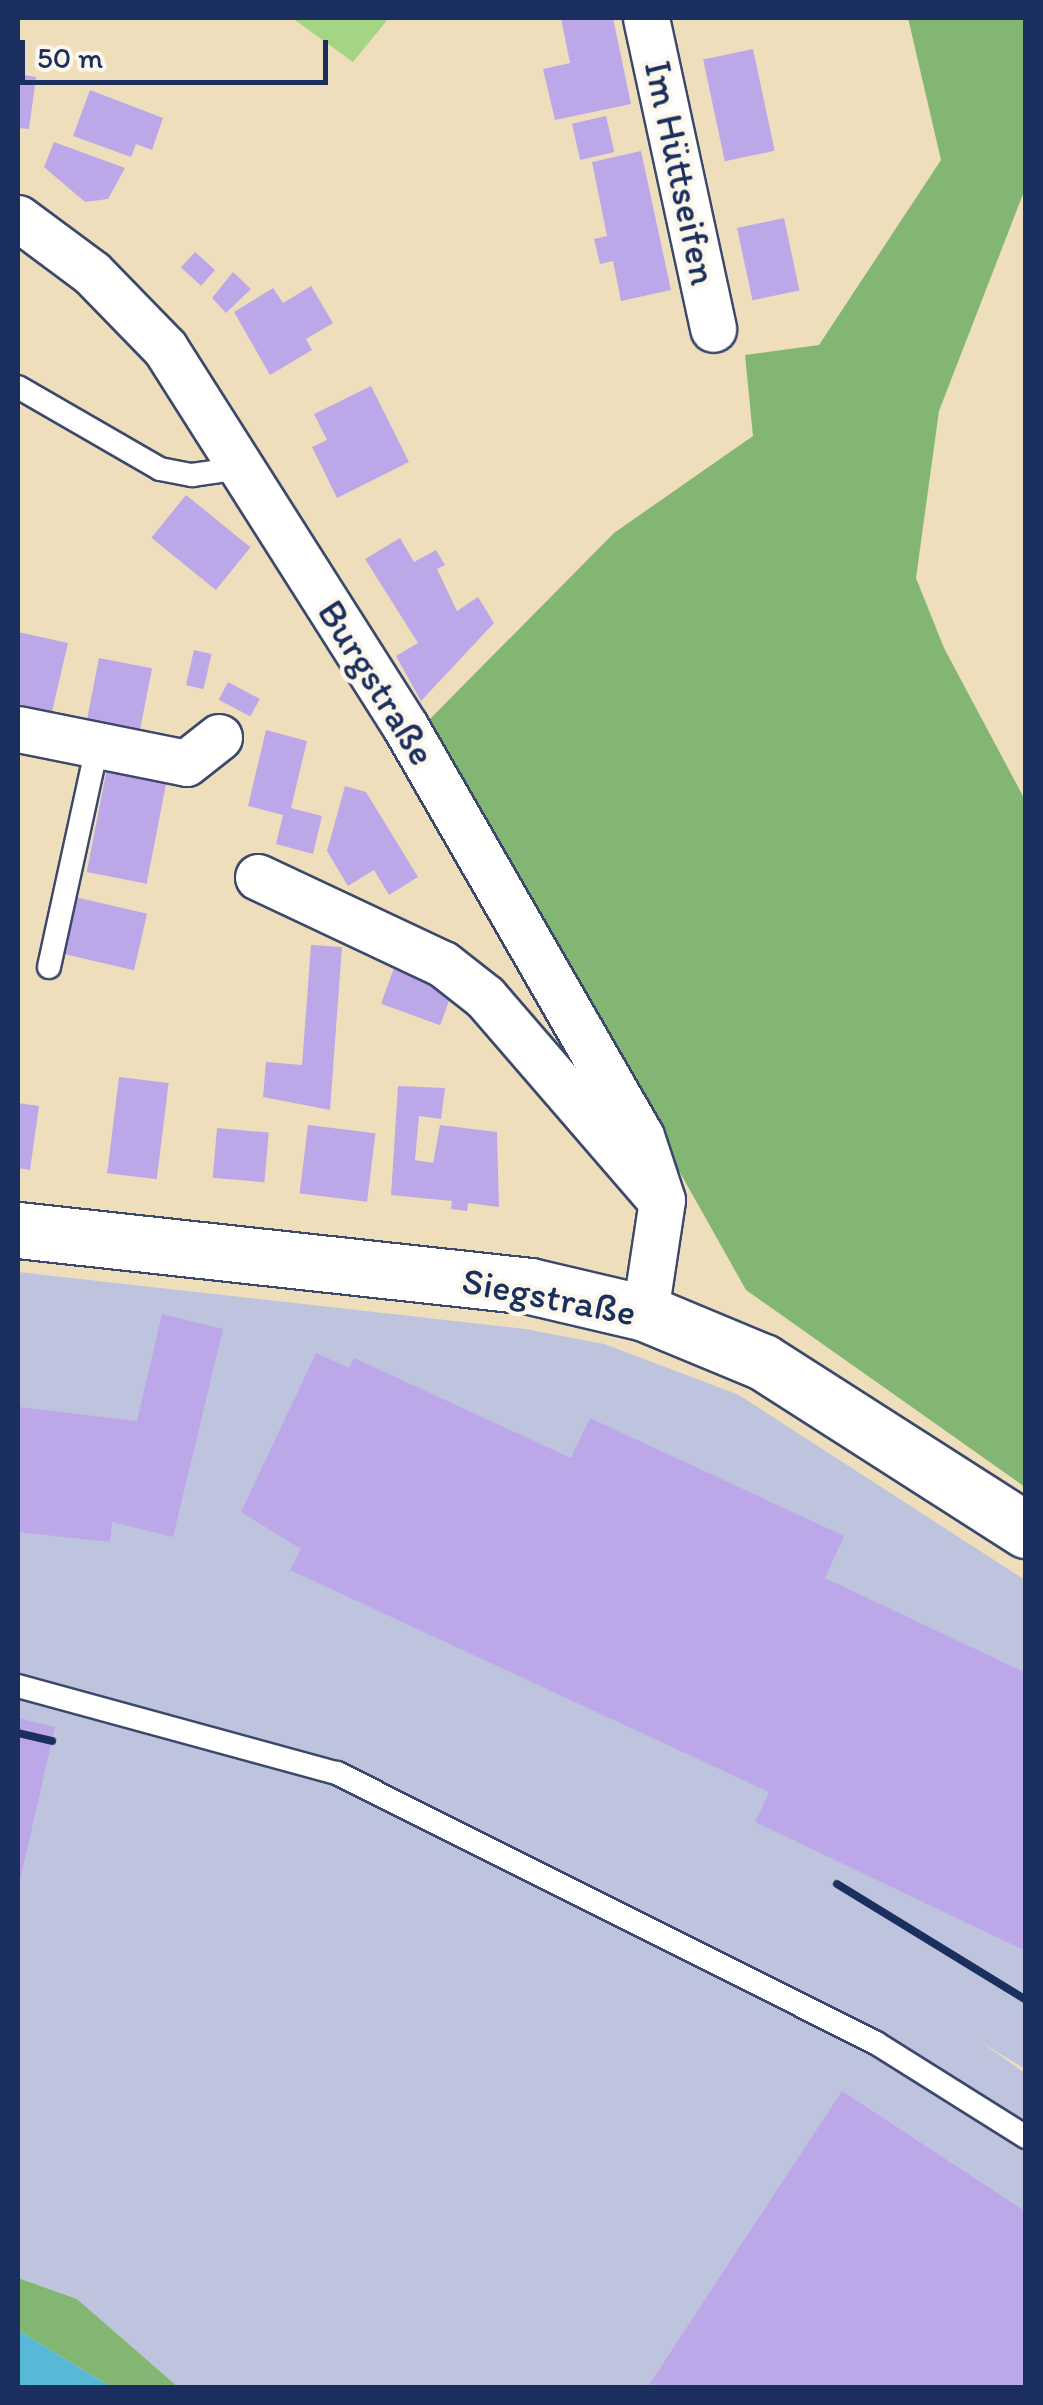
<!DOCTYPE html>
<html>
<head>
<meta charset="utf-8">
<style>
	body { margin:0 }
	#map { position:relative; width:1043px; height:2405px; overflow:hidden; background:#efdebc; font-family:Itim,sans-serif }
	div>[style] { position:absolute }
	.industrial>* { inset:0; background:#bec3de }
	.green>* { inset:0; background:#a3d585 }
	.forest>* { inset:0; background:#82b672 }
	.water>* { inset:0; background:#57b9d6 }
	.building>* { inset:0; background:#bca8e8; transform-origin:0 0 }
	.roads { filter:drop-shadow(2px 0 #3b496c) drop-shadow(-2px 0 #3b496c) drop-shadow(0 2px #3b496c) drop-shadow(0 -2px #3b496c) }
	.service>* { height:22px; margin:-11px; padding:0 11px; transform-origin:11px; border-radius:11px; background:#fff }
	.minor>* { height:45px; margin:-22.5px; padding:0 22.5px; transform-origin:22.5px; border-radius:22.5px; background:#fff }
	.tertiary>* { height:55px; margin:-27.5px; padding:0 27.5px; transform-origin:27.5px; border-radius:27.5px; background:#fff }
	.rail>* { height:8px; margin:-4px; padding:0 4px; transform-origin:4px; border-radius:4px; background:#1b2f5e }
	span { translate:-50% -50%; white-space:nowrap; text-align:center; line-height:1.15; -webkit-text-stroke:9px #fbf7ec; paint-order:stroke }
	.street-label { font-size:38px; color:#1b2f5e }
	.frame { position:absolute; inset:0; border:20px solid #1b2f5e; pointer-events:none }
	.scale { position:absolute; left:20px; top:40px; width:308px; height:45px; box-sizing:border-box; border:5px solid #1b2f5e; border-top:0; padding-left:12px; font-size:30px; line-height:35px; white-space:nowrap; color:#1b2f5e; -webkit-text-stroke:8px #fbf7ec; paint-order:stroke }
</style>
</head>
<body>
<div id="map">
	<div class="industrial">
		<i style="clip-path:polygon(18px 1272px,525px 1329px,604px 1344px,739px 1395px,1025px 1580px,1025px 2069px,981px 2042px,1025px 2073px,1025px 2387px,178px 2387px,77px 2299px,18px 2278px)"></i>
	</div>
	<div class="green">
		<i style="clip-path:polygon(292px 18px,389px 18px,353px 62px)"></i>
	</div>
	<div class="forest">
		<i style="clip-path:polygon(908px 18px,1025px 18px,1025px 189px,939px 411px,916px 578px,944px 648px,1025px 800px,1025px 1487px,746px 1290px,427px 722px,614px 533px,753px 436px,745px 355px,819px 345px,941px 160px)"></i>
		<i style="clip-path:polygon(18px 2278px,77px 2299px,178px 2387px,111px 2387px,18px 2330px)"></i>
	</div>
	<div class="water">
		<i style="clip-path:polygon(18px 2330px,111px 2387px,18px 2387px)"></i>
	</div>
	<div class="building">
		<i style="clip-path:polygon(561px 18px,613px 18px,631px 104px,555px 120px,543px 69px,570px 63px)"></i>
		<i style="left:753px;top:49px;width:104px;height:51px;rotate:78deg"></i>
		<i style="clip-path:polygon(18px 74px,36px 77px,29px 129px,18px 128px)"></i>
		<i style="clip-path:polygon(90px 90px,163px 118px,152px 150px,136px 144px,131px 157px,73px 136px)"></i>
		<i style="left:606px;top:116px;width:37px;height:35px;rotate:77deg"></i>
		<i style="clip-path:polygon(54px 142px,125px 168px,108px 199px,85px 202px,44px 167px)"></i>
		<i style="clip-path:polygon(641px 151px,671px 290px,621px 301px,613px 261px,600px 264px,594px 239px,607px 236px,592px 162px)"></i>
		<i style="left:784px;top:218px;width:74px;height:48px;rotate:78deg"></i>
		<i style="left:195px;top:252px;width:27px;height:21px;rotate:42deg"></i>
		<i style="clip-path:polygon(233px 272px,251px 289px,226px 313px,212px 298px)"></i>
		<i style="clip-path:polygon(311px 286px,333px 323px,306px 339px,312px 350px,270px 375px,234px 312px,273px 288px,283px 303px)"></i>
		<i style="clip-path:polygon(371px 386px,409px 462px,337px 498px,312px 447px,327px 440px,314px 414px)"></i>
		<i style="left:186px;top:495px;width:83px;height:55px;rotate:39deg"></i>
		<i style="clip-path:polygon(400px 538px,414px 562px,436px 550px,445px 565px,437px 569px,457px 611px,478px 597px,494px 623px,421px 701px,396px 656px,418px 643px,365px 559px)"></i>
		<i style="clip-path:polygon(18px 632px,68px 643px,52px 712px,18px 704px)"></i>
		<i style="left:194px;top:650px;width:18px;height:36px;rotate:13deg"></i>
		<i style="left:99px;top:658px;width:54px;height:62px;rotate:11deg"></i>
		<i style="left:228px;top:682px;width:36px;height:20px;rotate:28deg"></i>
		<i style="clip-path:polygon(266px 730px,307px 741px,291px 808px,322px 816px,313px 854px,276px 844px,283px 815px,248px 806px)"></i>
		<i style="left:107px;top:768px;width:61px;height:106px;rotate:11deg"></i>
		<i style="clip-path:polygon(345px 786px,366px 792px,418px 877px,389px 895px,374px 870px,348px 886px,327px 851px)"></i>
		<i style="left:75px;top:897px;width:74px;height:58px;rotate:13deg"></i>
		<i style="clip-path:polygon(311px 945px,342px 947px,330px 1110px,263px 1097px,266px 1062px,302px 1065px)"></i>
		<i style="left:394px;top:968px;width:63px;height:38px;rotate:20deg"></i>
		<i style="left:119px;top:1077px;width:50px;height:97px;rotate:7deg"></i>
		<i style="clip-path:polygon(398px 1086px,445px 1088px,441px 1119px,419px 1116px,415px 1160px,433px 1163px,440px 1125px,497px 1132px,499px 1207px,468px 1203px,467px 1211px,451px 1209px,452px 1201px,391px 1195px)"></i>
		<i style="clip-path:polygon(18px 1103px,39px 1106px,30px 1170px,18px 1168px)"></i>
		<i style="left:308px;top:1125px;width:68px;height:69px;rotate:7deg"></i>
		<i style="left:217px;top:1128px;width:52px;height:50px;rotate:5deg"></i>
		<i style="clip-path:polygon(162px 1314px,223px 1329px,173px 1537px,112px 1522px,110px 1542px,18px 1532px,18px 1407px,137px 1421px)"></i>
		<i style="clip-path:polygon(316px 1353px,349px 1368px,354px 1358px,571px 1458px,590px 1418px,844px 1536px,825px 1578px,1026px 1673px,1026px 1951px,755px 1822px,769px 1792px,290px 1570px,301px 1549px,241px 1512px)"></i>
		<i style="clip-path:polygon(18px 1718px,55px 1727px,19px 1885px,18px 1885px)"></i>
		<i style="clip-path:polygon(842px 2091px,1026px 2212px,1026px 2388px,647px 2388px)"></i>
	</div>
	<div class="roads">
		<div class="service">
			<i style="left:18px;top:387px;width:164px;rotate:30deg"></i>
			<i style="left:160px;top:469px;width:33px;rotate:11deg"></i>
			<i style="left:192px;top:475px;width:49px;rotate:-8.1deg"></i>
			<i style="left:49px;top:967px;width:226px;rotate:-77.7deg"></i>
			<i style="left:18px;top:1686px;width:331px;rotate:15.3deg"></i>
			<i style="left:337px;top:1773px;width:603px;rotate:26.61deg"></i>
			<i style="left:876px;top:2043px;width:177px;rotate:32.1deg"></i>
		</div>
		<div class="minor">
			<i style="left:646px;top:18px;width:318px;rotate:77.8deg"></i>
			<i style="left:18px;top:218px;width:92px;rotate:36.6deg"></i>
			<i style="left:92px;top:273px;width:105px;rotate:45.8deg"></i>
			<i style="left:165px;top:348px;width:448px;rotate:57.6deg"></i>
			<i style="left:405px;top:726px;width:473px;rotate:60.1deg"></i>
			<i style="left:641px;top:1136px;width:67px;rotate:71.8deg"></i>
			<i style="left:662px;top:1200px;width:114px;rotate:98.6deg"></i>
			<i style="left:18px;top:729px;width:171px;rotate:11.4deg"></i>
			<i style="left:186px;top:763px;width:42px;rotate:-38.2deg"></i>
			<i style="left:258px;top:877px;width:204px;rotate:25.2deg"></i>
			<i style="left:443px;top:964px;width:53px;rotate:38.2deg"></i>
			<i style="left:485px;top:997px;width:263px;rotate:49.2deg"></i>
		</div>
		<div class="tertiary">
			<i style="left:18px;top:1230px;width:515px;rotate:6.24deg"></i>
			<i style="left:530px;top:1286px;width:118px;rotate:13.2deg"></i>
			<i style="left:645px;top:1313px;width:128px;rotate:22.6deg"></i>
			<i style="left:763px;top:1362px;width:312px;rotate:32.6deg"></i>
		</div>
	</div>
	<div class="rail">
		<i style="left:18px;top:1733px;width:35px;rotate:13deg"></i>
		<i style="left:837px;top:1884px;width:222px;rotate:31.5deg"></i>
	</div>
	<div class="street-label">
		<span style="left:680px;top:173px;rotate:78deg">Im Hüttseifen</span>
		<span style="left:376px;top:683px;rotate:58deg">Burgstraße</span>
		<span style="left:549px;top:1297px;rotate:11deg">Siegstraße</span>
	</div>
	<div class="frame"></div>
	<div class="scale">50 m</div>
</div>
</body>
</html>
